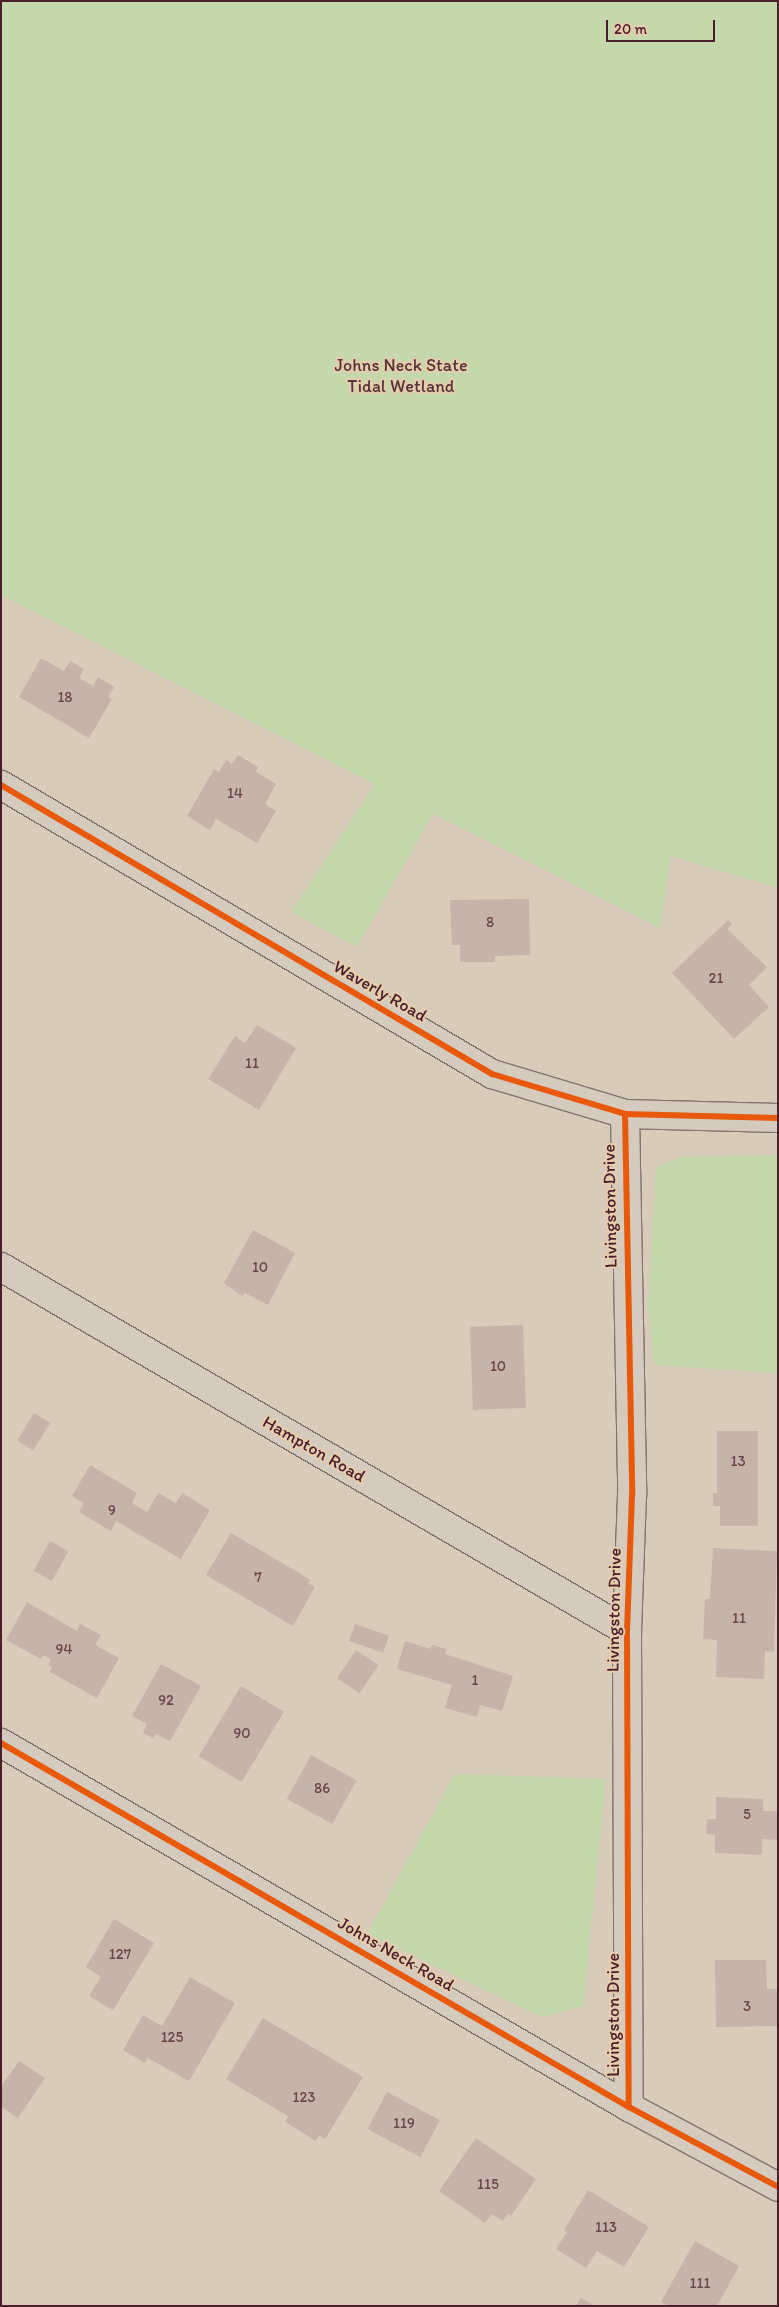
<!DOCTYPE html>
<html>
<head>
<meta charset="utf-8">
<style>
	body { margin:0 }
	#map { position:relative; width:779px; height:2307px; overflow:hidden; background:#d8cbba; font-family:Itim,sans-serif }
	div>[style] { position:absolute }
	.green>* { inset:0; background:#c5d8ac }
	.building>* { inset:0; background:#c6b4aa; transform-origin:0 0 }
	.roads { filter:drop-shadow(1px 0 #82746f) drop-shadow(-1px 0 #82746f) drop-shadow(0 1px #82746f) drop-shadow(0 -1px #82746f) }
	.minor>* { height:28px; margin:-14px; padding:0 14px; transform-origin:14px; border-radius:14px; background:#d4cabe }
	.cycleway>* { height:6px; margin:-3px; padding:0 3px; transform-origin:3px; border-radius:3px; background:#e8590c }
	span { translate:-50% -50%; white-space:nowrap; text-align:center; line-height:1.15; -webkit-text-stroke:4px #e5ccad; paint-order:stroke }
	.number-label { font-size:15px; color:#6b474d }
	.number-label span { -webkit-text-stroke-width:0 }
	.park-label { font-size:18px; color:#553337 }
	.street-label { font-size:18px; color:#4a1f2b }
	.frame { position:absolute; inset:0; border:2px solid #4a1f2b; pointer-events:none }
	.scale { position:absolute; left:606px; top:20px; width:109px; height:22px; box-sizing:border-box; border:2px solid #4a1f2b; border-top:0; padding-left:6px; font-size:15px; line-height:18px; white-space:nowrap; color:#4a1f2b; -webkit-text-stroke:4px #e5ccad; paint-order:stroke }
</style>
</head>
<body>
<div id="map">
	<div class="green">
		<i style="clip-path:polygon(1px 1px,778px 1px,778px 888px,671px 856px,660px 928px,433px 814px,357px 947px,291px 912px,375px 784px,1px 595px)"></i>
		<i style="clip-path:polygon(778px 1155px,778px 1373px,654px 1365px,648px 1305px,656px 1168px,681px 1157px)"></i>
		<i style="clip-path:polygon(455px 1774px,606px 1779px,583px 2006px,542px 2017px,367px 1934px)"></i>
	</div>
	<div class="building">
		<i style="clip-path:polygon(41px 658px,64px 671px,70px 661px,84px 669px,79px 678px,93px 686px,98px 677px,114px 687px,108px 697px,112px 699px,89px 738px,19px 697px)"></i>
		<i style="clip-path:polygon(238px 755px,258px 767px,256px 772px,276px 784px,265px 804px,276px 811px,257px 843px,216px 819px,210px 830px,187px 816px,214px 769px,219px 772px,226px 760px,232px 764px)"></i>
		<i style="clip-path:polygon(529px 899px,530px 955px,495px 956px,495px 962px,460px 962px,460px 945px,452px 945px,450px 900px)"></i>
		<i style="clip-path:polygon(728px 920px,732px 924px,727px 929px,767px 967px,749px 985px,769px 1007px,734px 1039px,672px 973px)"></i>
		<i style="clip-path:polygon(257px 1025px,296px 1048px,259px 1110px,208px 1079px,235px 1036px,245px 1043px)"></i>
		<i style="clip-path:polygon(253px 1230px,295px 1253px,268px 1305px,245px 1293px,242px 1296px,224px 1283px)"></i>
		<i style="left:523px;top:1325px;width:83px;height:53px;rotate:88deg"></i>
		<i style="left:34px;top:1413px;width:19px;height:32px;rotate:32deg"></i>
		<i style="clip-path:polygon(717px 1431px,758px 1431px,758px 1526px,720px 1526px,720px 1506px,713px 1506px,713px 1493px,717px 1493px)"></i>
		<i style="clip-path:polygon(90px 1465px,137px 1493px,132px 1503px,147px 1512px,158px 1493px,176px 1503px,182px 1493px,210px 1510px,181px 1559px,116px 1521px,111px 1531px,79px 1512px,84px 1503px,72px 1496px)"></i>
		<i style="clip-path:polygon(231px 1533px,311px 1580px,308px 1583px,315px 1587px,293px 1626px,206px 1575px)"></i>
		<i style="left:50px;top:1541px;width:21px;height:34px;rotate:29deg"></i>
		<i style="clip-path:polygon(713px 1548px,777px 1551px,774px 1652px,765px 1651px,764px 1679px,716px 1677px,717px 1640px,703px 1639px,705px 1599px,710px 1599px)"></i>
		<i style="clip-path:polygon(27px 1602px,77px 1631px,80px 1624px,101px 1635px,95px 1645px,119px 1658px,97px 1698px,50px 1672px,52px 1667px,48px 1665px,51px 1660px,44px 1655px,41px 1659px,6px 1640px)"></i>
		<i style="left:355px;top:1624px;width:36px;height:18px;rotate:19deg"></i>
		<i style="clip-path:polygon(405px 1641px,431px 1649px,432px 1645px,446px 1649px,445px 1654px,513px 1676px,502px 1711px,480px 1705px,477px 1717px,445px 1708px,452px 1685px,397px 1669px)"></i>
		<i style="left:356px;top:1650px;width:27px;height:34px;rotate:34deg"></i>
		<i style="clip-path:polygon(161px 1664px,201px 1686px,170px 1741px,156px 1734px,153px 1738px,143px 1733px,147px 1724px,132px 1716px)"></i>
		<i style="left:241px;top:1686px;width:50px;height:82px;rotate:31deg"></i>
		<i style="left:311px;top:1755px;width:52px;height:50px;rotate:29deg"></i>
		<i style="clip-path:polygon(716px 1797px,763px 1799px,763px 1811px,778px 1811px,778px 1840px,762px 1839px,762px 1855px,715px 1853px,715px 1835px,706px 1834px,707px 1819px,716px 1819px)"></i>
		<i style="clip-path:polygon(114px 1919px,154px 1943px,113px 2010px,89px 1996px,101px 1977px,86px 1967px)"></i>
		<i style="clip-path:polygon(715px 1960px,766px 1960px,767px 1989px,778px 1989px,778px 2026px,716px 2027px)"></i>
		<i style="clip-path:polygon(190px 1977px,235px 2003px,189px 2081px,148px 2058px,145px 2063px,123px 2050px,143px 2015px,162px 2026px)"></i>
		<i style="clip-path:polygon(263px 2018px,363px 2077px,325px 2139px,319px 2135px,316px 2141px,285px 2122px,288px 2116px,226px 2079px)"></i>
		<i style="clip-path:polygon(19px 2061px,45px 2078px,18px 2118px,1px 2107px,1px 2087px)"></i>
		<i style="left:387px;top:2092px;width:60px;height:42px;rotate:28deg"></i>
		<i style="clip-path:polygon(476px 2138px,536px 2179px,511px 2216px,508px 2213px,503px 2221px,492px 2214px,485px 2223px,439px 2191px)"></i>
		<i style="clip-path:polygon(588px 2190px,649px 2227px,624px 2267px,597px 2251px,586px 2268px,556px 2249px,567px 2232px,564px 2230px)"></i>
		<i style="clip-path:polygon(695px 2241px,739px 2266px,717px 2306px,668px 2306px,661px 2302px)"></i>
		<i style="clip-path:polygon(581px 2298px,595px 2306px,576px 2306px)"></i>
	</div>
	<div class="roads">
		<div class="minor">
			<i style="left:1px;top:785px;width:570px;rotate:30.48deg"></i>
			<i style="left:492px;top:1074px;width:139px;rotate:16.7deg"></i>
			<i style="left:625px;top:1114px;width:153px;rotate:1.5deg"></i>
			<i style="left:625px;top:1114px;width:381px;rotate:88.9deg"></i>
			<i style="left:632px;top:1495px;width:136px;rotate:92.1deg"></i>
			<i style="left:627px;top:1631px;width:476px;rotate:89.8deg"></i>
			<i style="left:1px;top:1267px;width:724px;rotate:30.18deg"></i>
			<i style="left:1px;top:1743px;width:726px;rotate:30.1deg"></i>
			<i style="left:629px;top:2107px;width:169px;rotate:28.2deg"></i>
		</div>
	</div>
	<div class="cycleway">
		<i style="left:1px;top:785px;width:570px;rotate:30.48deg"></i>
		<i style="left:492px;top:1074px;width:139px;rotate:16.7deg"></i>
		<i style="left:625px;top:1114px;width:153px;rotate:1.5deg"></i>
		<i style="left:625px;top:1114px;width:381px;rotate:88.9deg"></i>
		<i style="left:632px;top:1495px;width:136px;rotate:92.1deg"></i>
		<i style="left:627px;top:1631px;width:476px;rotate:89.8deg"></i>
		<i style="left:1px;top:1743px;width:726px;rotate:30.1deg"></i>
		<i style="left:629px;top:2107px;width:169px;rotate:28.2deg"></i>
	</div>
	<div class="number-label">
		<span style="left:65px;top:698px">18</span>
		<span style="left:235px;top:794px">14</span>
		<span style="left:490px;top:923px">8</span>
		<span style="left:716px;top:979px">21</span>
		<span style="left:252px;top:1064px">11</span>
		<span style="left:260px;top:1268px">10</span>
		<span style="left:498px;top:1367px">10</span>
		<span style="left:738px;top:1462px">13</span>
		<span style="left:112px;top:1511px">9</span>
		<span style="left:258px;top:1578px">7</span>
		<span style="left:739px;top:1619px">11</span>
		<span style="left:64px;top:1650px">94</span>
		<span style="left:475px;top:1681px">1</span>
		<span style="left:166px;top:1701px">92</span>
		<span style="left:242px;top:1734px">90</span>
		<span style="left:322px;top:1789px">86</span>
		<span style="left:747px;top:1815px">5</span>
		<span style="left:120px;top:1955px">127</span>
		<span style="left:747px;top:2007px">3</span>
		<span style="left:172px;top:2038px">125</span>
		<span style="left:304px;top:2098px">123</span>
		<span style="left:404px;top:2124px">119</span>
		<span style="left:488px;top:2185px">115</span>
		<span style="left:606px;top:2228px">113</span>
		<span style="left:700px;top:2284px">111</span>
	</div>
	<div class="park-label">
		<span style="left:401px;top:376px">Johns Neck State<br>Tidal Wetland</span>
	</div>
	<div class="street-label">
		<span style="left:380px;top:991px;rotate:30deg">Waverly Road</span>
		<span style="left:610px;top:1206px;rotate:-91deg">Livingston Drive</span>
		<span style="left:314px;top:1449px;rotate:30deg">Hampton Road</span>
		<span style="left:614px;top:1610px;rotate:-89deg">Livingston Drive</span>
		<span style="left:396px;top:1954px;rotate:30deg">Johns Neck Road</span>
		<span style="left:613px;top:2015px;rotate:-90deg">Livingston Drive</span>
	</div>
	<div class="frame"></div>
	<div class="scale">20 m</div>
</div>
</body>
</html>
